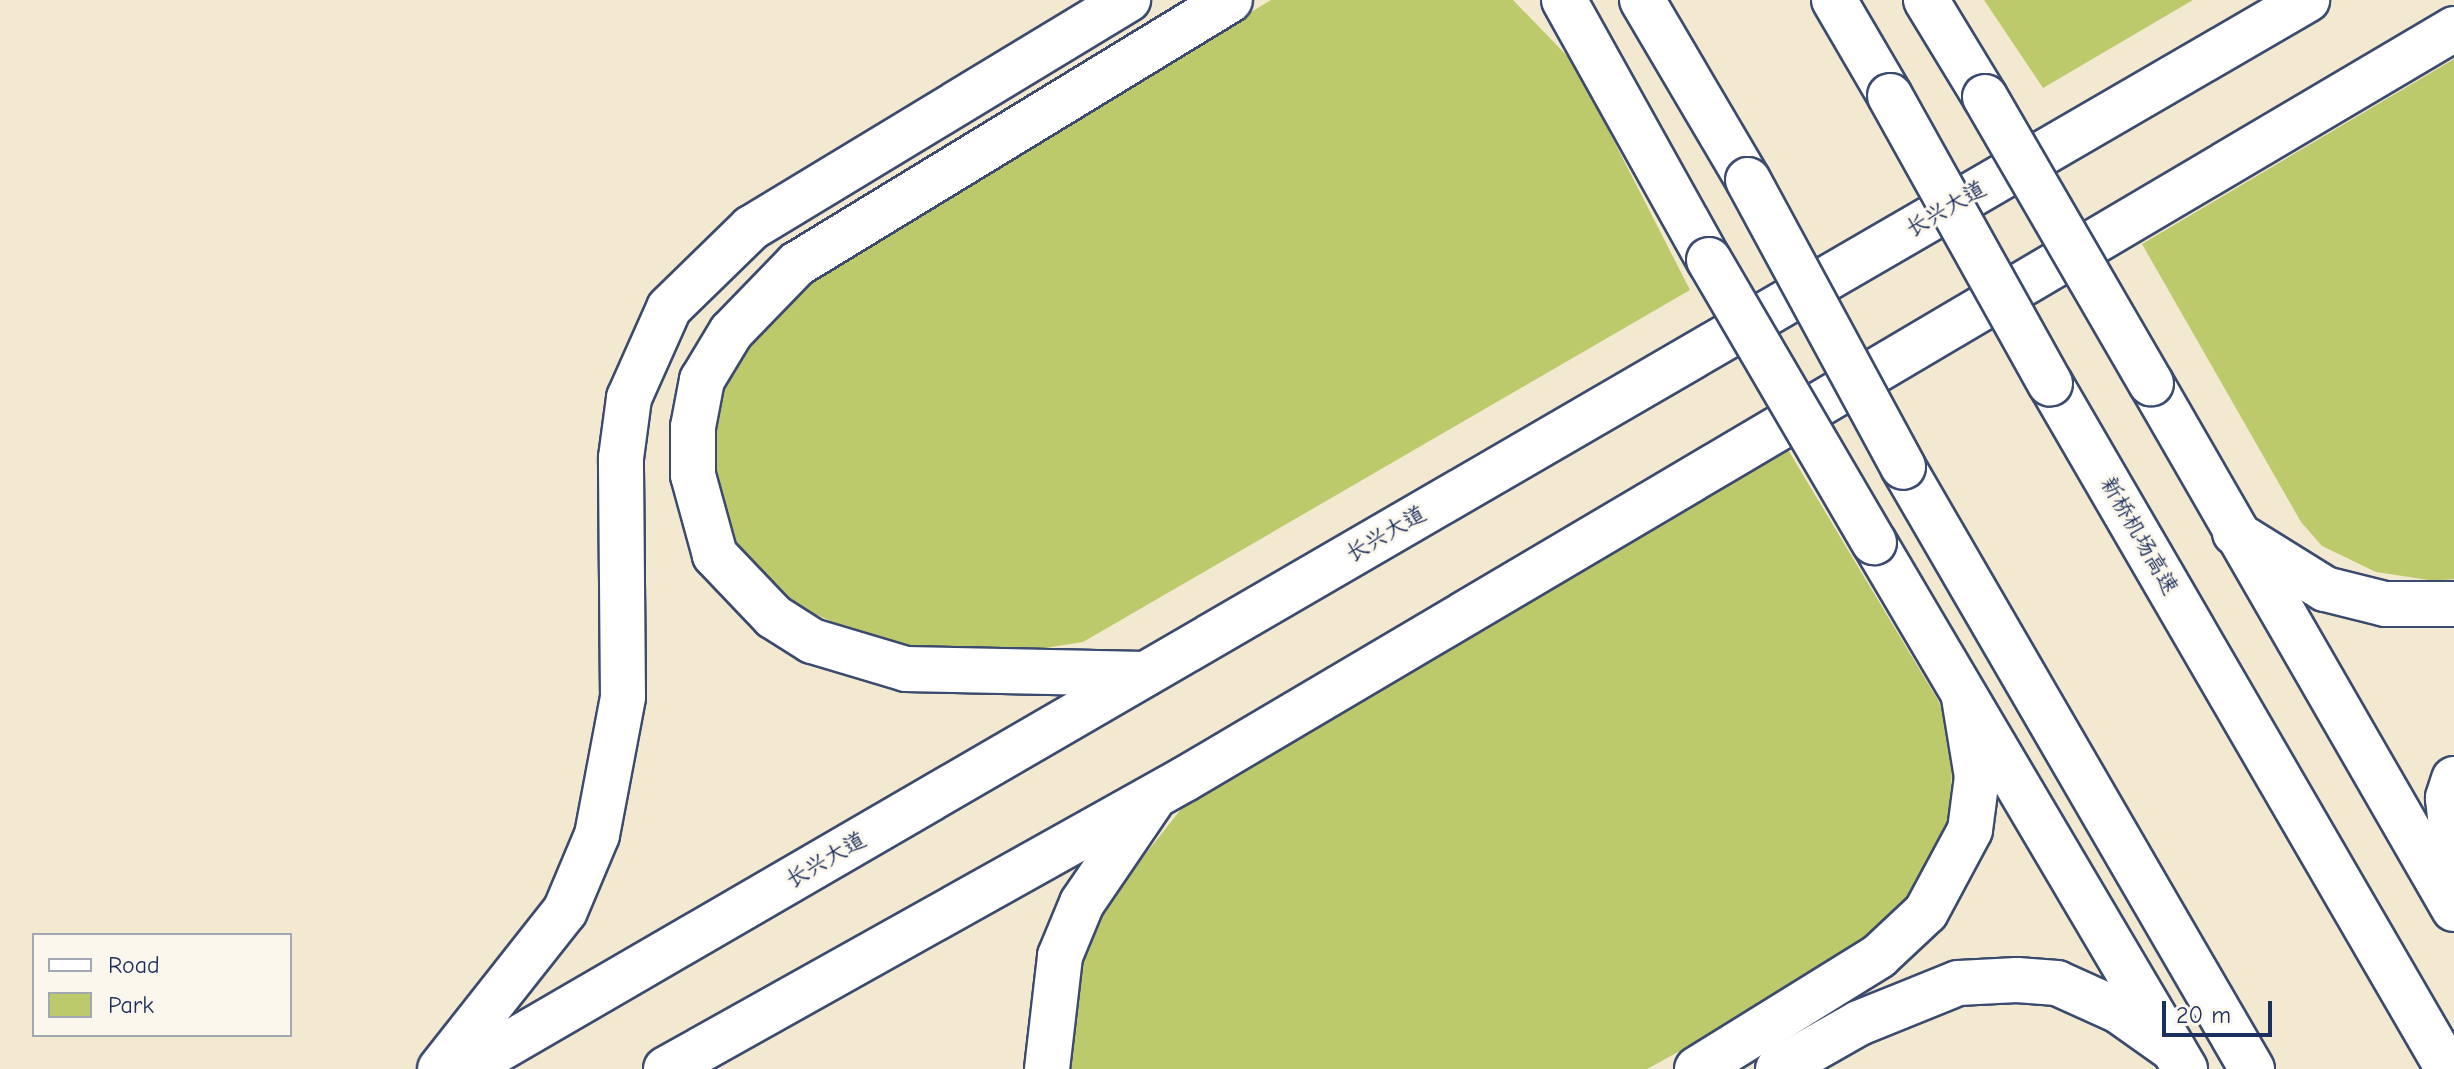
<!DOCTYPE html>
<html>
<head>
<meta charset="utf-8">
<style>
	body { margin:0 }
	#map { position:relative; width:2454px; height:1069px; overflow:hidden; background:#f3e9d1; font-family:"Comic Neue","LXGW WenKai TC",sans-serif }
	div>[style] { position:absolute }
	.green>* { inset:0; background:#bdca6b }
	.roads { filter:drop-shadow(2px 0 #3b4b6f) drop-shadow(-2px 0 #3b4b6f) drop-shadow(0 2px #3b4b6f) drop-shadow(0 -2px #3b4b6f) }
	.major>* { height:44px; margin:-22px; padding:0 22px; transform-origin:22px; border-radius:22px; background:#fff }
	.highway>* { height:44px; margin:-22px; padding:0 22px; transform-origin:22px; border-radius:22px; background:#fff }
	.bridges { filter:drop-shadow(2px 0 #3b4b6f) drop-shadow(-2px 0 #3b4b6f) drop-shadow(0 2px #3b4b6f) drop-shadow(0 -2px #3b4b6f) }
	.highway-bridge>* { height:44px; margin:-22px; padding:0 22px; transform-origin:22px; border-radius:22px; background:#fff }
	span { translate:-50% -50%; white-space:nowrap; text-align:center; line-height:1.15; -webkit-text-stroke:6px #fbf7ec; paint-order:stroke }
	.street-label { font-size:22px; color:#1b2f5e }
	.legend { position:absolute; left:32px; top:933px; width:260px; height:104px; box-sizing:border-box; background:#fbf7ec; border:2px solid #a1a7b3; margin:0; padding:10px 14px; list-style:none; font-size:24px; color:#1b2f5e }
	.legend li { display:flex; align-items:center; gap:16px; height:40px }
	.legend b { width:40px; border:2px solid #a1a7b3 }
	.scale { position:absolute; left:2162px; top:1001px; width:110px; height:36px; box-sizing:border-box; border:4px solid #1b2f5e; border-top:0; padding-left:10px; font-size:24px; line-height:28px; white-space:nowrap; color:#1b2f5e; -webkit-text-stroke:6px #fbf7ec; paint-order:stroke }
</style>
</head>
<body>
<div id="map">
	<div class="green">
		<i style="clip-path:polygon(1271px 0,1513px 0,1574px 63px,1690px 290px,1083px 642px,1001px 655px,929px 650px,877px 642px,793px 604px,745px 561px,718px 519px,708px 467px,717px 399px,735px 353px,793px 289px)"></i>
		<i style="clip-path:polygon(1984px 0,2193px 0,2043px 88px)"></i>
		<i style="clip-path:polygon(2454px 59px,2454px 579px,2435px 581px,2376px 572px,2322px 546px,2301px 522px,2142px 244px)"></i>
		<i style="clip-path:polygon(1784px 443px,1939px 702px,1954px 741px,1948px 830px,1929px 881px,1852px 957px,1647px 1069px,1063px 1069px,1066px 989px,1099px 912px,1198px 788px)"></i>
	</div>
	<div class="roads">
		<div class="major">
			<i style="left:2235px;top:533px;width:106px;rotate:31.9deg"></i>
			<i style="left:2325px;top:589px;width:62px;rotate:14deg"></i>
			<i style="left:2385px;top:604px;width:69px"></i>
			<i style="left:1145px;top:674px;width:239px;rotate:-178.8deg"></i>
			<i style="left:906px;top:669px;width:98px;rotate:-163.4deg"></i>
			<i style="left:812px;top:641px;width:45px;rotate:-147.7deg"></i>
			<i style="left:774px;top:617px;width:86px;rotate:-133.6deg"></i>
			<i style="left:715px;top:555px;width:83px;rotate:-105.4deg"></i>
			<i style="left:693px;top:475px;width:48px;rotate:-90deg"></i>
			<i style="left:693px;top:427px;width:48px;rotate:-79.2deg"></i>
			<i style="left:702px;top:380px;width:56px;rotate:-58.9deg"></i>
			<i style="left:731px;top:332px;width:95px;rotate:-45.9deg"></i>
			<i style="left:797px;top:264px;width:507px;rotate:-31.37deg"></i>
			<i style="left:2454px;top:779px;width:20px;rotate:108deg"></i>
			<i style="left:2448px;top:798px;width:57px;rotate:84deg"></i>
			<i style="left:440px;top:1069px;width:201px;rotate:-51.7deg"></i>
			<i style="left:565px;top:911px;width:82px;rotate:-67.2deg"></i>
			<i style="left:597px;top:835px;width:140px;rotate:-79.3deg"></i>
			<i style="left:623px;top:697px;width:239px;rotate:-90.5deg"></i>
			<i style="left:621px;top:458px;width:61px;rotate:-82.4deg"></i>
			<i style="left:629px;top:398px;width:98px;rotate:-66deg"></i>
			<i style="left:669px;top:308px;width:115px;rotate:-44.3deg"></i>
			<i style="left:751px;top:228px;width:441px;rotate:-31.2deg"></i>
			<i style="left:465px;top:1069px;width:2130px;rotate:-30.13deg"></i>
			<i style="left:666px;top:1069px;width:595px;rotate:-29.2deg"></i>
			<i style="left:1185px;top:779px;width:1474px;rotate:-30.58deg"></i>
			<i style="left:1047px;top:1069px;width:114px;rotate:-83.4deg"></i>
			<i style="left:1060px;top:956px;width:57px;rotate:-67.5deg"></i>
			<i style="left:1082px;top:903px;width:122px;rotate:-55.7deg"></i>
			<i style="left:1697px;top:1069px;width:214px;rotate:-31.8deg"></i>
			<i style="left:1879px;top:956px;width:64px;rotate:-43.1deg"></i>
			<i style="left:1926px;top:912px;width:93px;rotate:-61.8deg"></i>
			<i style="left:1970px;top:830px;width:53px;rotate:-82.5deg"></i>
			<i style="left:1977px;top:777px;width:80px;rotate:-99.3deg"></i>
			<i style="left:1778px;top:1069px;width:93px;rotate:-29.6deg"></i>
			<i style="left:1859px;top:1023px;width:107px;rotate:-22deg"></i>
			<i style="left:1958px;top:983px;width:59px;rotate:-2.9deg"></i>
			<i style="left:2017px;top:980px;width:40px;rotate:4.3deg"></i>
			<i style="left:2057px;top:983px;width:68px;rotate:24.3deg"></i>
			<i style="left:2119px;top:1011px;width:67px;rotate:35.3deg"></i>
		</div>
		<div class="highway">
			<i style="left:1564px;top:0;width:298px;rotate:60.9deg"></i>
			<i style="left:1642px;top:0;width:209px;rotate:59.5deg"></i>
			<i style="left:1834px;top:0;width:111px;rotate:59.7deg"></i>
			<i style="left:1926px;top:0;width:114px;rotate:58.7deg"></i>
			<i style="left:2050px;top:383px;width:793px;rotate:59.88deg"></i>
			<i style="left:2151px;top:383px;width:607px;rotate:60.06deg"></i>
			<i style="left:1903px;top:467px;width:696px;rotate:59.9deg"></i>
			<i style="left:1874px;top:542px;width:612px;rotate:59.45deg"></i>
		</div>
	</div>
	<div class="bridges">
		<div class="highway-bridge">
			<i style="left:1890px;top:96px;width:329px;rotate:60.9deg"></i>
			<i style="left:1985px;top:97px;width:331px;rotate:59.9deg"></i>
			<i style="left:1748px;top:180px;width:326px;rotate:61.6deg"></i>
			<i style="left:1709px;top:260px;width:327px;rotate:59.7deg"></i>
		</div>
	</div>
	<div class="street-label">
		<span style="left:1946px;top:209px;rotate:-30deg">长兴大道</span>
		<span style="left:1386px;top:534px;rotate:-30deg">长兴大道</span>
		<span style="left:2139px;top:536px;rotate:60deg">新桥机场高速</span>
		<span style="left:826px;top:860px;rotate:-30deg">长兴大道</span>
	</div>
	<ul class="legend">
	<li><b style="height:10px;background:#fff"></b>Road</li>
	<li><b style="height:22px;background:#bdca6b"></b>Park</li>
	</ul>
	<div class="scale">20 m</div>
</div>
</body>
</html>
